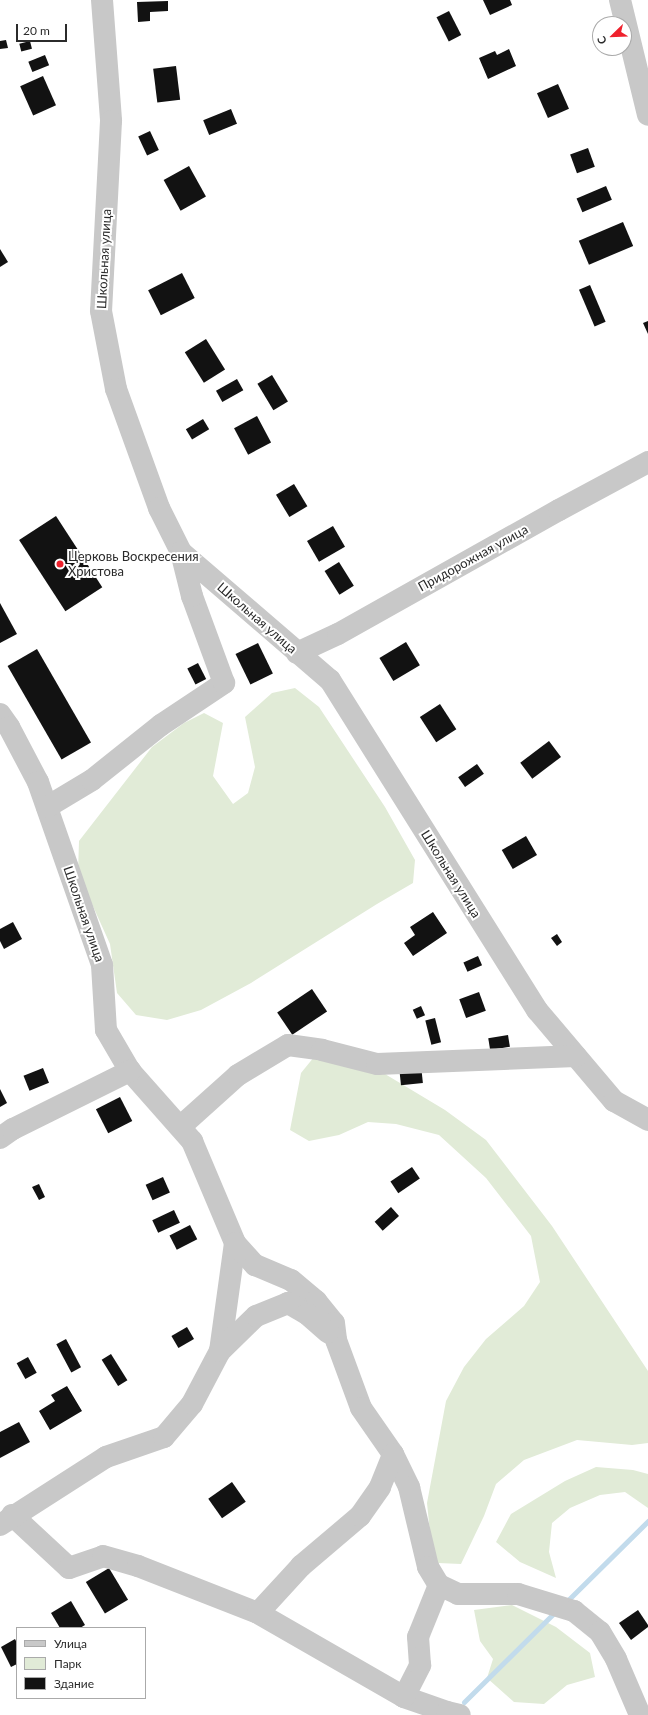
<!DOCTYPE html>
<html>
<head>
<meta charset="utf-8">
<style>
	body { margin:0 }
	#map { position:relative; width:648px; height:1715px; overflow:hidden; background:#fff; font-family:Lato,sans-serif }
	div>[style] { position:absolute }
	.green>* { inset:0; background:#e1ebd7 }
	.stream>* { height:5px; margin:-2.5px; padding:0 2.5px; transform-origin:2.5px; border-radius:2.5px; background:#c2dbec }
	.building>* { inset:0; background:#121212; transform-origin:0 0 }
	.minor>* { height:22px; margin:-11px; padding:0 11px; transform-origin:11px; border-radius:11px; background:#c8c8c8 }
	.dots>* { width:11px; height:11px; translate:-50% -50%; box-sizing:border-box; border:2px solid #fff; border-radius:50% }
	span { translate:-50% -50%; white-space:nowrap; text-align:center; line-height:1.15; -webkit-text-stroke:4px #fff; paint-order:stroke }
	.street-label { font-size:13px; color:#2b2b2b }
	.poi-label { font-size:13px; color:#2b2b2b }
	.left { translate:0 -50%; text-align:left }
	.legend { position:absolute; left:16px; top:1627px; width:130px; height:72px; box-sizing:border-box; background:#fff; border:1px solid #aaa; margin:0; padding:5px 7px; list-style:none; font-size:12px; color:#2b2b2b }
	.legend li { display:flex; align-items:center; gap:8px; height:20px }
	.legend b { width:20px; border:1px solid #aaa }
	.north { position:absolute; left:592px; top:16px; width:40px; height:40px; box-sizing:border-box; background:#fff; border:1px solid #aaa; border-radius:50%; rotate:247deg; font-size:11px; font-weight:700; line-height:16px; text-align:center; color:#2b2b2b }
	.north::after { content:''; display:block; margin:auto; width:14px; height:18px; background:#ef212d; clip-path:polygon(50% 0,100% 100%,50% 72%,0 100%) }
	.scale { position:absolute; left:16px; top:24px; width:51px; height:18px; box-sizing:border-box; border:2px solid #2b2b2b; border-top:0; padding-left:5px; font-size:12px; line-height:14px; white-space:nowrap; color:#2b2b2b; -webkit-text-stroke:3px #fff; paint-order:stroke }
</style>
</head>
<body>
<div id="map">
	<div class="green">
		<i style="clip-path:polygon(295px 688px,319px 707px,385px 807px,415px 860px,413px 883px,377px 904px,251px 983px,201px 1010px,167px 1020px,136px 1015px,117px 993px,110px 944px,78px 873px,79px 841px,152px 747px,184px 723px,204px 713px,223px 723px,213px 776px,233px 804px,248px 793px,255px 767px,245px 717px,272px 693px)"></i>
		<i style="clip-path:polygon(314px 1057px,385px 1074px,445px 1110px,486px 1140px,552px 1226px,648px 1371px,648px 1443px,632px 1445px,577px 1440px,524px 1460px,496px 1484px,484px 1516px,461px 1564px,438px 1563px,432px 1552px,427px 1503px,446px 1401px,464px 1367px,486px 1339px,524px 1306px,540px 1282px,531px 1236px,486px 1178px,439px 1135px,396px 1124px,368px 1122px,339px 1135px,309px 1141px,290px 1130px,301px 1073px)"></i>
		<i style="clip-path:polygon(596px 1467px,633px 1470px,648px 1474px,648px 1508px,625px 1492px,600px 1495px,570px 1508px,552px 1523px,549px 1552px,556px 1578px,520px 1562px,496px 1542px,511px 1514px,565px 1481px)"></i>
		<i style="clip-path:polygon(512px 1605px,556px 1627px,590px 1653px,595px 1677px,567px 1685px,544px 1704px,514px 1702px,487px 1678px,493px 1659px,480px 1641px,474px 1610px)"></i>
	</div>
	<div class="stream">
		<i style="left:565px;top:1603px;width:117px;rotate:-44.7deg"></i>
		<i style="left:464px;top:1702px;width:129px;rotate:-44.7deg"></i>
	</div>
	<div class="building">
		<i style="clip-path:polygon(483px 0,510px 0,512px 5px,490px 15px)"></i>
		<i style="clip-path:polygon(168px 1px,168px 11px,150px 12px,150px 21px,138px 22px,137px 2px)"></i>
		<i style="left:449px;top:11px;width:27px;height:14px;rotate:63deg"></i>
		<i style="clip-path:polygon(6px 40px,8px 48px,0 49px,0 41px)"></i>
		<i style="left:30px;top:41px;width:8px;height:11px;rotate:76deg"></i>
		<i style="clip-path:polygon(509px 49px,516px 66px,488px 79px,479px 58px,495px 51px,497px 55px)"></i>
		<i style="left:45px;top:55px;width:11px;height:18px;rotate:68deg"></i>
		<i style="left:176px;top:66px;width:34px;height:23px;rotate:83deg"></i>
		<i style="left:43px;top:76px;width:32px;height:25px;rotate:66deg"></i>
		<i style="left:558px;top:84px;width:27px;height:23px;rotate:66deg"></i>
		<i style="left:231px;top:109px;width:16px;height:30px;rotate:68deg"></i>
		<i style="left:150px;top:131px;width:21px;height:13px;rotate:65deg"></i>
		<i style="left:588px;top:148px;width:20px;height:19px;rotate:70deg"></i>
		<i style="left:189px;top:166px;width:35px;height:29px;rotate:61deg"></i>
		<i style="left:606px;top:186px;width:15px;height:32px;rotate:67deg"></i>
		<i style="left:623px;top:222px;width:26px;height:48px;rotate:67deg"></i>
		<i style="clip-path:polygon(0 249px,8px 262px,0 267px)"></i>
		<i style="left:182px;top:273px;width:28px;height:38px;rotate:63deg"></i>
		<i style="left:590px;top:285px;width:40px;height:12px;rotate:67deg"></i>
		<i style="clip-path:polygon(648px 321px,648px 334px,643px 323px)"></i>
		<i style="left:206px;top:339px;width:36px;height:25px;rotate:58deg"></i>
		<i style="left:272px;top:375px;width:31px;height:17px;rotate:59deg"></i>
		<i style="left:237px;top:379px;width:13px;height:24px;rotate:61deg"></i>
		<i style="left:257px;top:416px;width:30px;height:26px;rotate:62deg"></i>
		<i style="left:203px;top:419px;width:12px;height:20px;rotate:59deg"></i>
		<i style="left:294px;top:484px;width:26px;height:21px;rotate:59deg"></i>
		<i style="left:56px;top:516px;width:85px;height:44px;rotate:57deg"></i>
		<i style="left:333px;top:526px;width:24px;height:30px;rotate:60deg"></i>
		<i style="left:339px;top:562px;width:28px;height:17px;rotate:58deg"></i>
		<i style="clip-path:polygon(0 603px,17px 634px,0 643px)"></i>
		<i style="left:406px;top:642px;width:27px;height:31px;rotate:59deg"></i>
		<i style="left:258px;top:643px;width:34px;height:25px;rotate:64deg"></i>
		<i style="left:37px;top:649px;width:108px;height:34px;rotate:60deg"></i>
		<i style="left:198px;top:663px;width:18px;height:12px;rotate:63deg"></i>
		<i style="left:440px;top:704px;width:30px;height:24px;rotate:57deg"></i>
		<i style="left:549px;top:741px;width:20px;height:36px;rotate:53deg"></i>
		<i style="left:477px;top:764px;width:12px;height:23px;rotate:55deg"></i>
		<i style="left:526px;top:836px;width:22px;height:28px;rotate:60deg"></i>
		<i style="clip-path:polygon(433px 912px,447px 933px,413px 956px,404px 943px,415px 935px,410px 927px)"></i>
		<i style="clip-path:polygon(13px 922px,22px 939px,4px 949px,0 941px,0 929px)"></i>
		<i style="clip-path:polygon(557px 934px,562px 942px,557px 946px,551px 938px)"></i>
		<i style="left:478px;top:956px;width:10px;height:16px;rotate:66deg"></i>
		<i style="left:312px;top:989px;width:27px;height:42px;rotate:56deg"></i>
		<i style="left:479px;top:992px;width:20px;height:21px;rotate:70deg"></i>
		<i style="left:421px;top:1006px;width:10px;height:9px;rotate:66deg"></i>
		<i style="left:435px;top:1018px;width:25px;height:10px;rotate:76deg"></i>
		<i style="left:508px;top:1035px;width:12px;height:20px;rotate:81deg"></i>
		<i style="left:421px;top:1065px;width:18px;height:22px;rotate:84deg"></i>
		<i style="left:43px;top:1068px;width:16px;height:21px;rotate:68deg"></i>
		<i style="clip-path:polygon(0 1089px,7px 1103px,0 1107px)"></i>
		<i style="left:120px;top:1097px;width:27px;height:27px;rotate:63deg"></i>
		<i style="left:412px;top:1167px;width:14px;height:26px;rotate:56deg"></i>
		<i style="left:163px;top:1177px;width:17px;height:19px;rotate:66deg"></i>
		<i style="clip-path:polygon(39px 1184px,45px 1197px,39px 1200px,32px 1187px)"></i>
		<i style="left:391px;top:1207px;width:12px;height:22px;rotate:48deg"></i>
		<i style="left:174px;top:1210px;width:14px;height:24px;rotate:65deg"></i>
		<i style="left:190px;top:1225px;width:16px;height:23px;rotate:63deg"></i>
		<i style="left:187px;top:1327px;width:14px;height:18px;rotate:60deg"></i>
		<i style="left:66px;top:1339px;width:32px;height:11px;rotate:62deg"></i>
		<i style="left:111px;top:1354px;width:31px;height:11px;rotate:58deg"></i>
		<i style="left:28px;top:1357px;width:18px;height:13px;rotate:61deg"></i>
		<i style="clip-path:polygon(67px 1386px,82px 1411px,50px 1430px,39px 1411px,55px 1401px,51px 1395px)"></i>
		<i style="clip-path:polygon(19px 1422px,30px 1442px,0 1458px,0 1432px)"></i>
		<i style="left:232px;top:1482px;width:24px;height:29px;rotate:55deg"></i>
		<i style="left:109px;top:1568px;width:37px;height:27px;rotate:59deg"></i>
		<i style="clip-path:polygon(71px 1601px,85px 1625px,80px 1628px,60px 1628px,51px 1613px)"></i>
		<i style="clip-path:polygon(638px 1610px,648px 1625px,648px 1627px,631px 1640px,619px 1623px)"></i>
		<i style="clip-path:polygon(15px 1639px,17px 1643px,17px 1664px,11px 1667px,1px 1647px)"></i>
	</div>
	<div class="minor">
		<i style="left:102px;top:0;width:121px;rotate:85.7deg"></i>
		<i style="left:111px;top:121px;width:190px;rotate:93deg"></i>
		<i style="left:101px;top:311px;width:79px;rotate:79.1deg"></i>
		<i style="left:116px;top:389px;width:127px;rotate:70.1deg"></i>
		<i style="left:159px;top:508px;width:49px;rotate:63.4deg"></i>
		<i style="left:181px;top:552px;width:196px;rotate:40.7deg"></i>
		<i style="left:330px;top:680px;width:390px;rotate:57.9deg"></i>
		<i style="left:537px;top:1010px;width:119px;rotate:49.8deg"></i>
		<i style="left:614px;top:1101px;width:39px;rotate:29deg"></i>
		<i style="left:620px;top:0;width:118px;rotate:76.3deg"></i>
		<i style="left:297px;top:653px;width:45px;rotate:-24.9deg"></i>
		<i style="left:338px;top:634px;width:253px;rotate:-29.3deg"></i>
		<i style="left:559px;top:510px;width:101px;rotate:-28.3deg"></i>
		<i style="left:0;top:714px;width:16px;rotate:55deg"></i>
		<i style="left:9px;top:727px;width:62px;rotate:62.2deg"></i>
		<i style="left:38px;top:782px;width:194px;rotate:70.7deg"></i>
		<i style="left:102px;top:965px;width:65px;rotate:86.5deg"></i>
		<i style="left:106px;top:1030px;width:48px;rotate:59.7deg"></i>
		<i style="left:130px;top:1071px;width:94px;rotate:48.5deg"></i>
		<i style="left:192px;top:1141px;width:111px;rotate:67.1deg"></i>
		<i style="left:235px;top:1243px;width:109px;rotate:97.9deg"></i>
		<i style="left:47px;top:807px;width:52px;rotate:-31deg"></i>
		<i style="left:92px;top:780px;width:88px;rotate:-38.6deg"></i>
		<i style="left:161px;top:725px;width:76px;rotate:-33.7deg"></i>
		<i style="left:224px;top:683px;width:93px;rotate:-110.2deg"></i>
		<i style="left:192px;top:596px;width:45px;rotate:-104deg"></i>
		<i style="left:180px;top:1127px;width:78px;rotate:-41.9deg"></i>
		<i style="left:238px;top:1075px;width:58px;rotate:-31deg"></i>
		<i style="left:288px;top:1045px;width:34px;rotate:8deg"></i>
		<i style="left:322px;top:1050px;width:57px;rotate:14.3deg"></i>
		<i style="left:377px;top:1064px;width:199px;rotate:-2.3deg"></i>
		<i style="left:0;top:1138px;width:16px;rotate:-35deg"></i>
		<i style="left:13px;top:1129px;width:131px;rotate:-26.4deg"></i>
		<i style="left:235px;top:1243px;width:30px;rotate:48deg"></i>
		<i style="left:255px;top:1265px;width:39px;rotate:23deg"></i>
		<i style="left:291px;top:1280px;width:33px;rotate:40deg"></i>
		<i style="left:316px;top:1301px;width:28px;rotate:51deg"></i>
		<i style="left:334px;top:1323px;width:17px;rotate:83deg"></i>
		<i style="left:336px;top:1340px;width:72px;rotate:69.8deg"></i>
		<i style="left:361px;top:1408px;width:56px;rotate:55.2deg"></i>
		<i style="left:393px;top:1454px;width:37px;rotate:64deg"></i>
		<i style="left:409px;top:1487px;width:82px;rotate:76.6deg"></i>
		<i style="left:428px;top:1567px;width:21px;rotate:59deg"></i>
		<i style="left:439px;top:1585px;width:21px;rotate:25deg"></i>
		<i style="left:458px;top:1594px;width:60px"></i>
		<i style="left:518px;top:1594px;width:59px;rotate:16.9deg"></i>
		<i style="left:574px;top:1611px;width:33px;rotate:39deg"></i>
		<i style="left:600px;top:1632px;width:31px;rotate:59deg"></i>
		<i style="left:616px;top:1659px;width:61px;rotate:66.8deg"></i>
		<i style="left:12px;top:1515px;width:78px;rotate:42.9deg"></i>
		<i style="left:69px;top:1568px;width:36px;rotate:-19deg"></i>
		<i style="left:103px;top:1556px;width:36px;rotate:16deg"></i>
		<i style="left:138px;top:1566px;width:129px;rotate:21.4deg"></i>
		<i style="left:258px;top:1613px;width:168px;rotate:29.9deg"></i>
		<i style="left:404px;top:1697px;width:46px;rotate:19.2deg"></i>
		<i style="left:447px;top:1712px;width:13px;rotate:13deg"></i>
		<i style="left:0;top:1525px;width:126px;rotate:-32.7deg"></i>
		<i style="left:106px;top:1457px;width:61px;rotate:-19deg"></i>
		<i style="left:164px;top:1437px;width:43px;rotate:-49.7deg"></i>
		<i style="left:192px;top:1404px;width:60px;rotate:-62.2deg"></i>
		<i style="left:220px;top:1351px;width:50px;rotate:-44.2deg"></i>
		<i style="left:256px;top:1316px;width:35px;rotate:-22deg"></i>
		<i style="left:288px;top:1303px;width:22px;rotate:30deg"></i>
		<i style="left:307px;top:1314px;width:28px;rotate:41deg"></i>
		<i style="left:258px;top:1613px;width:64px;rotate:-47.5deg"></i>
		<i style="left:301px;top:1566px;width:77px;rotate:-40.3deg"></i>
		<i style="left:360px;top:1516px;width:35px;rotate:-55deg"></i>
		<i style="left:380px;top:1487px;width:35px;rotate:-68deg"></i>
		<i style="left:404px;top:1697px;width:36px;rotate:-63deg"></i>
		<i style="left:420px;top:1665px;width:28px;rotate:-94deg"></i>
		<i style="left:418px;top:1637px;width:56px;rotate:-68deg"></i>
	</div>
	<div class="dots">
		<i style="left:60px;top:564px;background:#ef212d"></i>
	</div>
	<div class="street-label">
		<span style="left:104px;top:259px;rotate:-87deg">Школьная улица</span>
		<span style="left:473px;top:558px;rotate:-29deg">Придорожная улица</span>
		<span style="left:257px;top:618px;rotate:41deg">Школьная улица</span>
		<span style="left:451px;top:874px;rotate:58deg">Школьная улица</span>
		<span style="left:84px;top:914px;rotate:71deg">Школьная улица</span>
	</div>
	<div class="poi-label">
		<span class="left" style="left:68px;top:564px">Церковь Воскресения<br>Христова</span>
	</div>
	<ul class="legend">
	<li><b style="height:5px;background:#c8c8c8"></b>Улица</li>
	<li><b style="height:11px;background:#e1ebd7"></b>Парк</li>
	<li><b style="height:11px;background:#121212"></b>Здание</li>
	</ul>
	<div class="north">С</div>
	<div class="scale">20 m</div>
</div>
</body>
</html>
